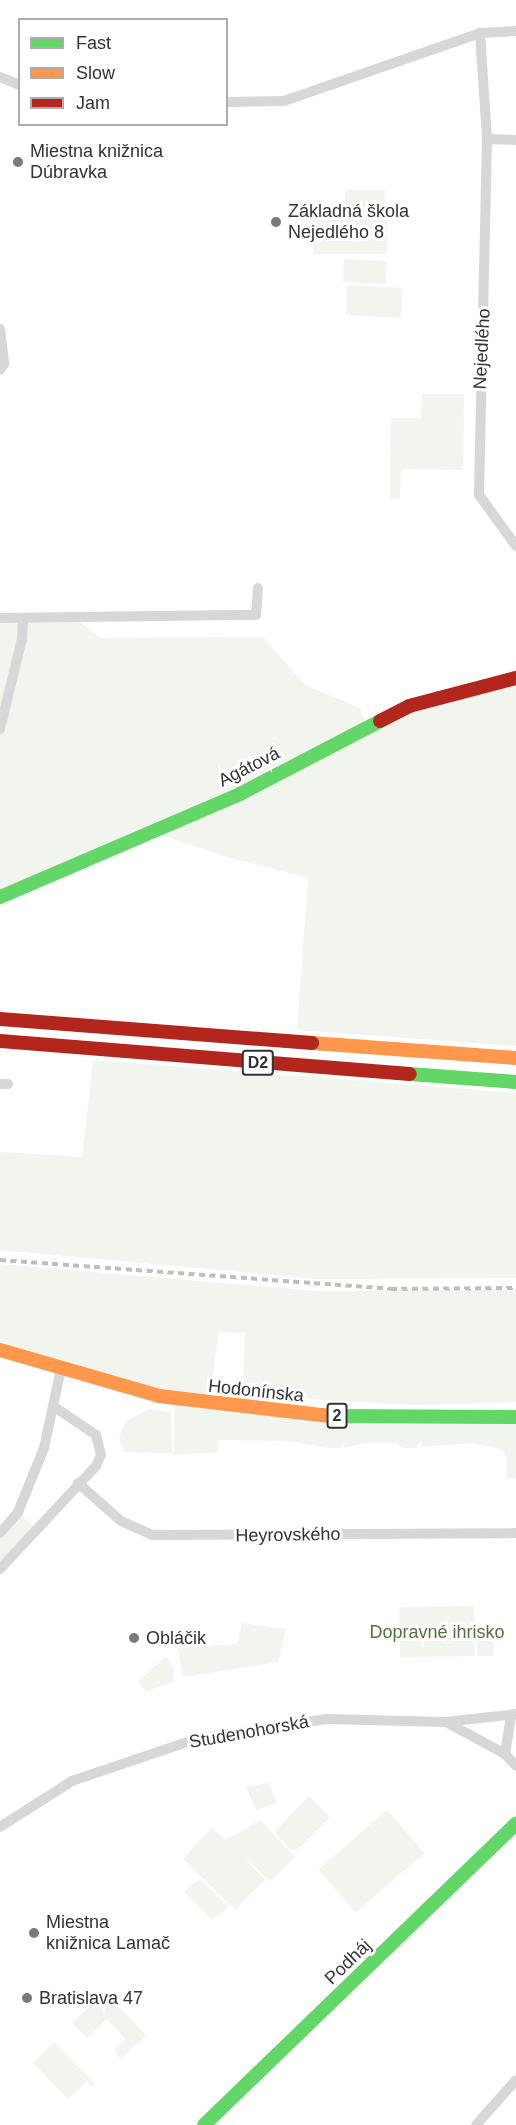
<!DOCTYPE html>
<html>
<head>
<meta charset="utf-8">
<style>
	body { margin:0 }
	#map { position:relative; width:516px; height:2125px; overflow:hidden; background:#fff; font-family:Helvetica,sans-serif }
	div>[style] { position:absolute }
	.green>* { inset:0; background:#f1f5ed; transform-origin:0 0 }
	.street>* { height:10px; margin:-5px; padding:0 5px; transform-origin:5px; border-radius:5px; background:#d7d7d7 }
	.fast>* { height:14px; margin:-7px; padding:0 7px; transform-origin:7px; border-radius:7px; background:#63d668 }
	.slow>* { height:14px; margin:-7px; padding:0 7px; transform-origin:7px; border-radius:7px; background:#ff974d }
	.jam>* { height:14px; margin:-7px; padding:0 7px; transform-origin:7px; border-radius:7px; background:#b3261e }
	.rail>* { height:4px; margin-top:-2px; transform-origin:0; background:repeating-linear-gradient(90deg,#bebebe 0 6px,transparent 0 10.5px) }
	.dots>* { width:16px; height:16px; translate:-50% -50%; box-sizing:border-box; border:3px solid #fff; border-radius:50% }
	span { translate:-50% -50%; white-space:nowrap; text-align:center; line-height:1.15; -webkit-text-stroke:6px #fff; paint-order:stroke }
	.shield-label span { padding:2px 4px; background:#fff; border:2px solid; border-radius:4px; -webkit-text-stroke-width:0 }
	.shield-label { font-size:16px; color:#333; font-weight:700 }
	.poi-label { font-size:18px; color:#333 }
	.left { translate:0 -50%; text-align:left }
	.street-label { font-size:18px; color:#333 }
	.park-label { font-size:18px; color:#56703f }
	.legend { position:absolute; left:18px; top:18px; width:210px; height:108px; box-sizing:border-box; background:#fff; border:2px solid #adadad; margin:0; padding:8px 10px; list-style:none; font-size:18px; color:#333 }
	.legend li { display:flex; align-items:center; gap:12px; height:30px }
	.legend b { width:30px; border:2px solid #adadad }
</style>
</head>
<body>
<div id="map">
	<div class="green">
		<i style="left:345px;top:190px;width:40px;height:22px"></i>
		<i style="left:313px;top:218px;width:74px;height:36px"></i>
		<i style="left:344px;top:259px;width:43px;height:23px;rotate:3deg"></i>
		<i style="left:347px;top:285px;width:56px;height:30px;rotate:3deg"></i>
		<i style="clip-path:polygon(422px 394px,464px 394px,463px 470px,401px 469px,400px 499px,390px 498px,391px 418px,421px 418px)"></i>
		<i style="clip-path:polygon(74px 617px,100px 638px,263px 637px,305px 685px,360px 708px,366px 725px,516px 678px,516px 1046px,297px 1030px,308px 878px,227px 857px,152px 832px,0 897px,0 618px)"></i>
		<i style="clip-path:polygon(93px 1060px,516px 1093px,516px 1278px,318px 1279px,0 1250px,0 1152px,82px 1157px)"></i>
		<i style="clip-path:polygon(0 1264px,318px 1291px,516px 1290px,516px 1402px,413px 1405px,243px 1395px,245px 1333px,219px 1332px,209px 1404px,516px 1417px,516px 1478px,506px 1479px,506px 1455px,501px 1449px,471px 1443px,421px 1447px,421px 1441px,417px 1448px,404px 1448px,396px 1443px,366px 1443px,344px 1448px,344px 1443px,340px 1448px,328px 1448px,289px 1441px,219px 1440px,218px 1452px,174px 1455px,174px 1409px,177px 1400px,0 1350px)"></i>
		<i style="clip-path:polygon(148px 1409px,171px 1412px,172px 1453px,124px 1452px,119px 1437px,126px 1421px)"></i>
		<i style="clip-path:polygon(18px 1512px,36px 1529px,0 1569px,0 1533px)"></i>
		<i style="left:474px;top:1606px;width:50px;height:75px;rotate:89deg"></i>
		<i style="clip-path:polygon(242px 1623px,286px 1629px,279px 1662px,183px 1677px,178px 1648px,237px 1644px)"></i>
		<i style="left:477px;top:1630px;width:17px;height:26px"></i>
		<i style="clip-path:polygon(166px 1656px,174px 1669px,174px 1681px,146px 1692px,138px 1682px)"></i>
		<i style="clip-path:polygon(269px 1783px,277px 1803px,256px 1810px,246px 1787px)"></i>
		<i style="clip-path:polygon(309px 1796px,330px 1817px,297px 1850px,291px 1850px,274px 1832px)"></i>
		<i style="left:387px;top:1810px;width:57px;height:91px;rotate:49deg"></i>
		<i style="clip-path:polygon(260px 1820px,295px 1857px,270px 1881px,243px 1856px,265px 1880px,235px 1909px,183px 1859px,212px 1827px,226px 1840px)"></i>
		<i style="clip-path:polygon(199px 1879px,229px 1907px,212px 1920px,184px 1892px)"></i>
		<i style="clip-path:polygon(104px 1992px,146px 2035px,121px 2059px,114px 2051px,125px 2039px,107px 2019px,87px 2038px,72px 2023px)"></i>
		<i style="clip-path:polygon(54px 2042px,95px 2084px,92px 2087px,87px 2081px,68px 2099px,33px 2063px)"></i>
	</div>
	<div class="street">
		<i style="left:480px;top:33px;width:106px;rotate:86.2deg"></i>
		<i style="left:487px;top:139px;width:29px;rotate:2deg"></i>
		<i style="left:0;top:77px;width:22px;rotate:22deg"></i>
		<i style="left:226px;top:102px;width:58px;rotate:-1deg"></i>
		<i style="left:284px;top:101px;width:207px;rotate:-19.1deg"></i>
		<i style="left:480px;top:33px;width:36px;rotate:-3deg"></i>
		<i style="left:487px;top:139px;width:356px;rotate:91.3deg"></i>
		<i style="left:479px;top:495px;width:63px;rotate:54deg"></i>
		<i style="left:0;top:329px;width:35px;rotate:83deg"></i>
		<i style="left:4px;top:364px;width:7px;rotate:124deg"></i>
		<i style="left:0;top:618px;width:256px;rotate:-0.7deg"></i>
		<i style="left:256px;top:615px;width:27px;rotate:-86deg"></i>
		<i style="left:0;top:729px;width:93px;rotate:-76.3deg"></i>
		<i style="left:22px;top:639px;width:21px;rotate:-87deg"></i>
		<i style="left:0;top:1084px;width:8px"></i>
		<i style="left:78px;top:1483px;width:57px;rotate:41.5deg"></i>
		<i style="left:121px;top:1521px;width:34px;rotate:24deg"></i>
		<i style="left:152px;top:1535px;width:364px;rotate:-0.3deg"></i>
		<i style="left:0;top:1533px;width:28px;rotate:-49deg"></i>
		<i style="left:18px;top:1512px;width:69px;rotate:-67.9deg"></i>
		<i style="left:44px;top:1448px;width:81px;rotate:-77.9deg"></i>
		<i style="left:0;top:1569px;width:141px;rotate:-47deg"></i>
		<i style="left:96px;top:1466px;width:12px;rotate:-66deg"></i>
		<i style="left:101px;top:1455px;width:21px;rotate:-104deg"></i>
		<i style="left:96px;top:1435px;width:48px;rotate:-146deg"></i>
		<i style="left:511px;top:1716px;width:38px;rotate:99deg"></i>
		<i style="left:505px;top:1754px;width:16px;rotate:47deg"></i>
		<i style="left:446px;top:1722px;width:67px;rotate:28.5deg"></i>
		<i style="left:0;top:1827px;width:85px;rotate:-32.6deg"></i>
		<i style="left:72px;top:1781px;width:131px;rotate:-18.7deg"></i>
		<i style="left:196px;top:1739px;width:132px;rotate:-8.7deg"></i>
		<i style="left:326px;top:1719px;width:119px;rotate:1.4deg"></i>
		<i style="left:445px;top:1722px;width:71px;rotate:-6.4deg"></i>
		<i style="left:476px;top:2125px;width:60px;rotate:-48.4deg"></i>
	</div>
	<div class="fast">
		<i style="left:0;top:897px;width:261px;rotate:-23.2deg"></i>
		<i style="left:240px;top:794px;width:158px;rotate:-27.5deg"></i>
		<i style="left:410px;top:1074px;width:106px;rotate:4.3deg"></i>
		<i style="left:330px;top:1416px;width:186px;rotate:0.3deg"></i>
		<i style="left:204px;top:2125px;width:434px;rotate:-44deg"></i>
	</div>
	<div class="slow">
		<i style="left:312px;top:1043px;width:205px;rotate:4.2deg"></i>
		<i style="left:0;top:1350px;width:166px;rotate:16.1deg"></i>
		<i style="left:159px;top:1396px;width:172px;rotate:6.7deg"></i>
	</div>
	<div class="jam">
		<i style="left:380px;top:721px;width:33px;rotate:-27deg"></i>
		<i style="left:409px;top:706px;width:111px;rotate:-14.7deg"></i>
		<i style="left:0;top:1019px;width:313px;rotate:4.4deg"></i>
		<i style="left:0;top:1041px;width:411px;rotate:4.6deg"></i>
	</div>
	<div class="rail">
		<i style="left:0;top:1260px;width:392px;rotate:4.2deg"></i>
		<i style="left:391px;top:1289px;width:125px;rotate:-0.5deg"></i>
	</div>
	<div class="dots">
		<i style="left:18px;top:162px;background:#7a7a7a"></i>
		<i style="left:276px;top:222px;background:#7a7a7a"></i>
		<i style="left:134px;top:1638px;background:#7a7a7a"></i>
		<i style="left:34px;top:1933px;background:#7a7a7a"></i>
		<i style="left:27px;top:1998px;background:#7a7a7a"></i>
	</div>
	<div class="shield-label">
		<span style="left:258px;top:1063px">D2</span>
		<span style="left:337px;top:1416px">2</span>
	</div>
	<div class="poi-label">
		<span class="left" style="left:30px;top:162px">Miestna knižnica<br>Dúbravka</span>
		<span class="left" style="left:288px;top:222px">Základná škola<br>Nejedlého 8</span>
		<span class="left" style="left:146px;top:1638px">Obláčik</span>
		<span class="left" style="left:46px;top:1933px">Miestna<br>knižnica Lamač</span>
		<span class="left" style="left:39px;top:1998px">Bratislava 47</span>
	</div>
	<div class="street-label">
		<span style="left:482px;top:349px;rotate:-87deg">Nejedlého</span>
		<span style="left:249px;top:767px;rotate:-27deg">Agátová</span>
		<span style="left:256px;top:1391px;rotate:6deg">Hodonínska</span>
		<span style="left:288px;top:1535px;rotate:-1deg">Heyrovského</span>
		<span style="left:249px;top:1732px;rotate:-10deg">Studenohorská</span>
		<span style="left:348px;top:1962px;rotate:-44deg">Podháj</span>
	</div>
	<div class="park-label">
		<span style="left:437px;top:1632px">Dopravné ihrisko</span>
	</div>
	<ul class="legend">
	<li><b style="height:8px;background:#63d668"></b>Fast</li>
	<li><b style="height:8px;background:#ff974d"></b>Slow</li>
	<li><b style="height:8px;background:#b3261e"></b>Jam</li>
	</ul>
</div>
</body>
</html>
